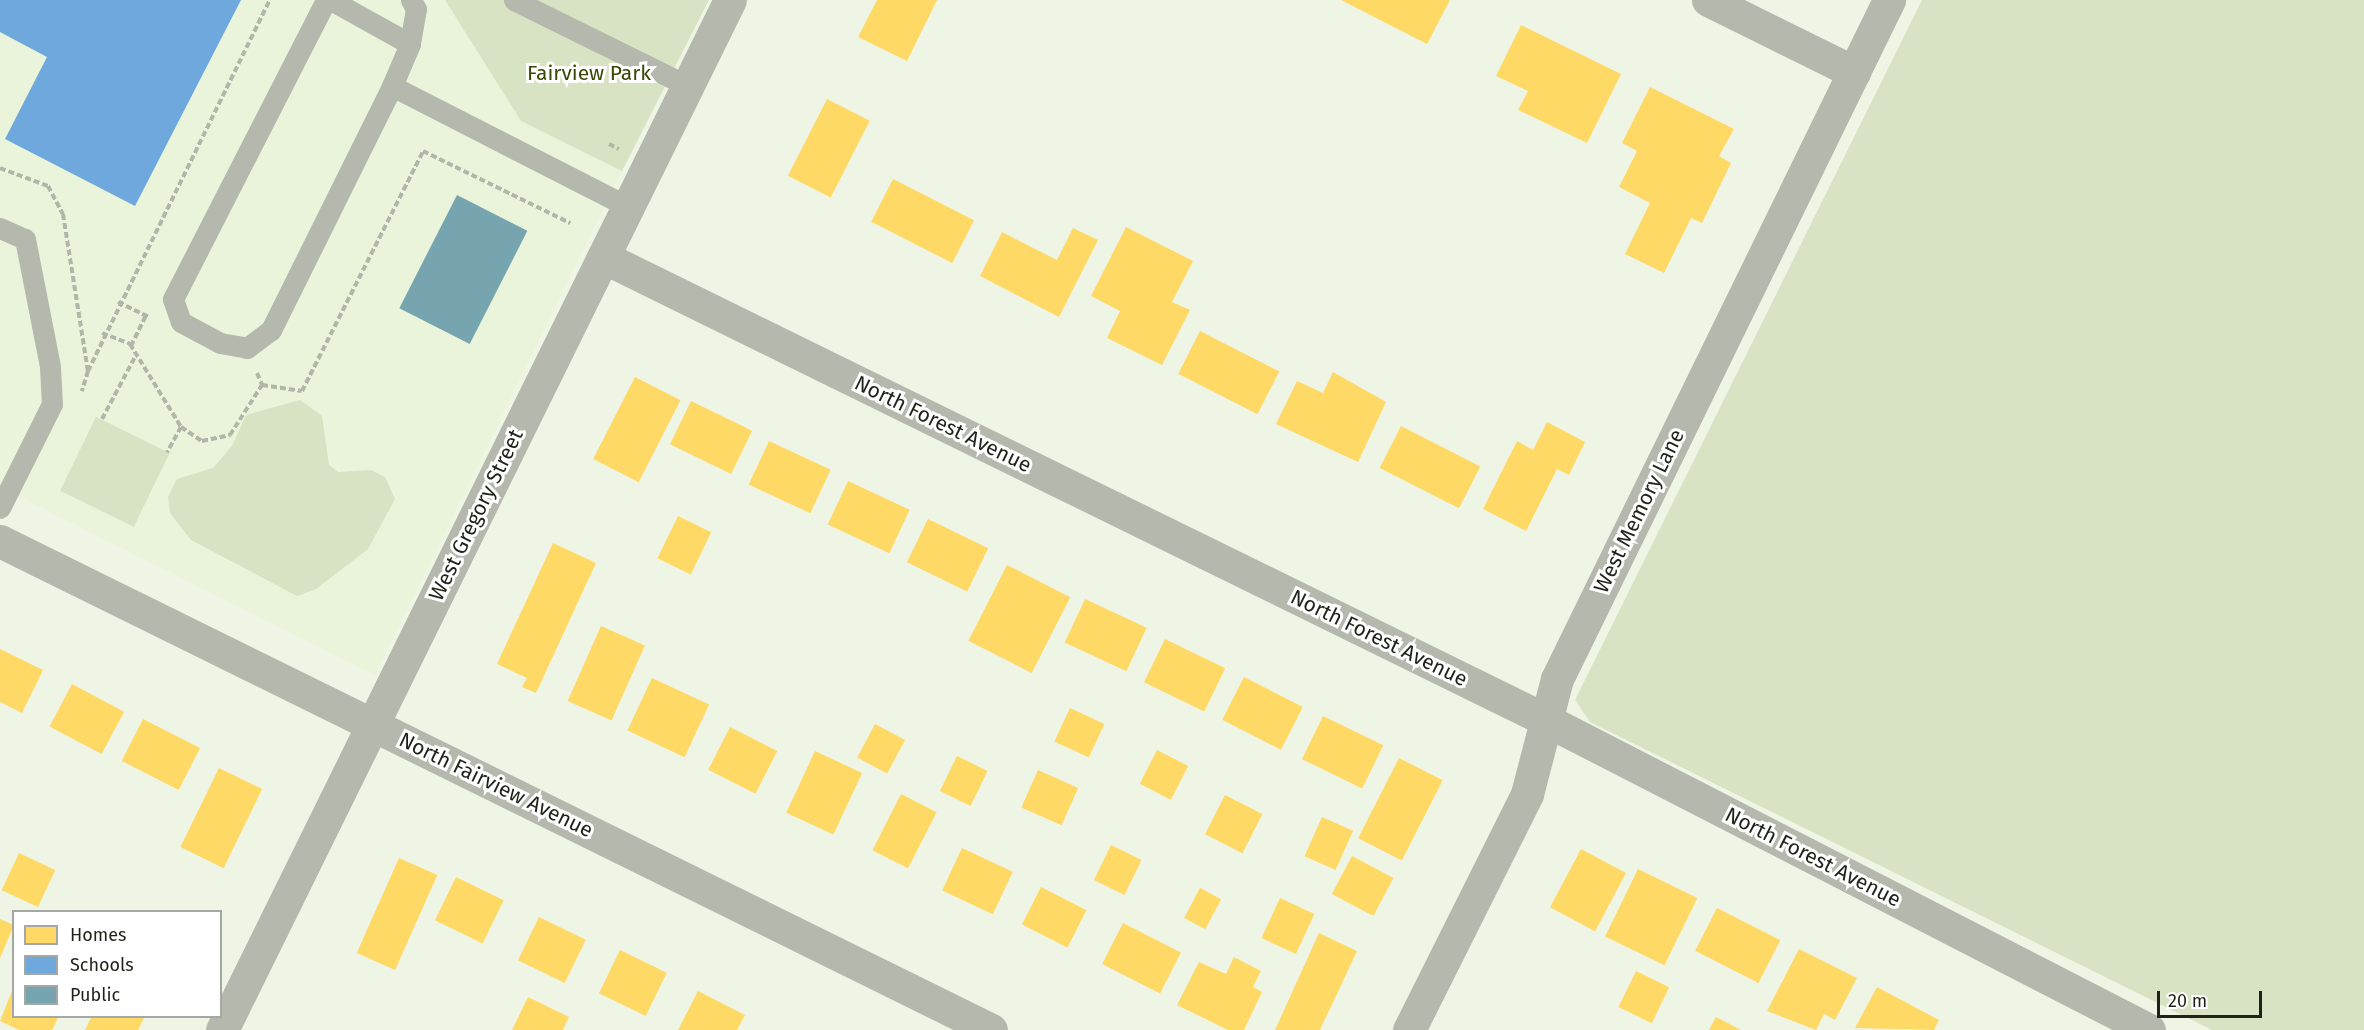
<!DOCTYPE html>
<html>
<head>
<meta charset="utf-8">
<style>
	body { margin:0 }
	#map { position:relative; width:2364px; height:1030px; overflow:hidden; background:#eff5e5; font-family:"Fira Sans",sans-serif }
	div>[style] { position:absolute }
	.built>* { inset:0; background:#eaf4da }
	.green>* { inset:0; background:#d7e3c3; transform-origin:0 0 }
	.homes>* { inset:0; background:#ffd966; transform-origin:0 0 }
	.schools>* { inset:0; background:#6fa8dc }
	.public>* { inset:0; background:#76a5af; transform-origin:0 0 }
	.path>* { height:4px; margin-top:-2px; transform-origin:0; background:repeating-linear-gradient(90deg,#b1b5aa 0 6px,transparent 0 9px) }
	.service>* { height:21px; margin:-10.5px; padding:0 10.5px; transform-origin:10.5px; border-radius:10.5px; background:#b4b8ad }
	.minor>* { height:33px; margin:-16.5px; padding:0 16.5px; transform-origin:16.5px; border-radius:16.5px; background:#b4b8ad }
	span { translate:-50% -50%; white-space:nowrap; text-align:center; line-height:1.15; -webkit-text-stroke:6px #fff; paint-order:stroke }
	.park-label { font-size:21px; color:#374904 }
	.street-label { font-size:21px; color:#1f2218 }
	.legend { position:absolute; left:12px; top:910px; width:210px; height:108px; box-sizing:border-box; background:#fff; border:2px solid #a5a7a3; margin:0; padding:8px 10px; list-style:none; font-size:18px; color:#1f2218 }
	.legend li { display:flex; align-items:center; gap:12px; height:30px }
	.legend b { width:30px; border:2px solid #a5a7a3 }
	.scale { position:absolute; left:2157px; top:991px; width:105px; height:27px; box-sizing:border-box; border:3px solid #1f2218; border-top:0; padding-left:8px; font-size:18px; line-height:21px; white-space:nowrap; color:#1f2218; -webkit-text-stroke:4px #fff; paint-order:stroke }
</style>
</head>
<body>
<div id="map">
	<div class="built">
		<i style="clip-path:polygon(0 0,445px 0,521px 121px,622px 171px,375px 675px,0 487px)"></i>
	</div>
	<div class="green">
		<i style="clip-path:polygon(445px 0,709px 0,622px 171px,521px 121px)"></i>
		<i style="clip-path:polygon(1922px 0,2364px 0,2364px 1030px,2212px 1030px,1590px 722px,1575px 700px)"></i>
		<i style="clip-path:polygon(300px 400px,322px 416px,329px 465px,338px 472px,371px 470px,385px 477px,395px 499px,368px 549px,316px 589px,297px 596px,191px 540px,170px 513px,168px 497px,177px 479px,213px 468px,232px 446px,246px 415px)"></i>
		<i style="left:96px;top:417px;width:82px;height:82px;rotate:26deg"></i>
	</div>
	<div class="homes">
		<i style="clip-path:polygon(877px 0,937px 0,907px 61px,858px 37px)"></i>
		<i style="clip-path:polygon(1341px 0,1450px 0,1427px 44px)"></i>
		<i style="clip-path:polygon(1521px 25px,1621px 74px,1587px 143px,1518px 110px,1528px 91px,1496px 76px)"></i>
		<i style="clip-path:polygon(1650px 87px,1734px 129px,1719px 156px,1731px 163px,1702px 223px,1691px 218px,1664px 273px,1625px 254px,1650px 203px,1619px 187px,1637px 151px,1622px 143px)"></i>
		<i style="left:827px;top:99px;width:48px;height:86px;rotate:27deg"></i>
		<i style="left:893px;top:179px;width:91px;height:48px;rotate:27deg"></i>
		<i style="clip-path:polygon(1126px 227px,1193px 261px,1172px 302px,1190px 310px,1162px 365px,1107px 338px,1120px 311px,1091px 296px)"></i>
		<i style="clip-path:polygon(1073px 228px,1098px 240px,1059px 317px,980px 276px,1002px 232px,1057px 260px)"></i>
		<i style="left:1200px;top:331px;width:89px;height:48px;rotate:27deg"></i>
		<i style="clip-path:polygon(1333px 372px,1386px 402px,1358px 462px,1276px 424px,1297px 381px,1323px 393px)"></i>
		<i style="left:635px;top:377px;width:51px;height:92px;rotate:27deg"></i>
		<i style="left:691px;top:401px;width:68px;height:48px;rotate:26deg"></i>
		<i style="clip-path:polygon(1547px 422px,1585px 442px,1569px 475px,1557px 469px,1526px 531px,1483px 509px,1517px 441px,1533px 450px)"></i>
		<i style="left:1401px;top:426px;width:89px;height:47px;rotate:27deg"></i>
		<i style="left:769px;top:441px;width:68px;height:48px;rotate:25deg"></i>
		<i style="left:848px;top:481px;width:68px;height:48px;rotate:25deg"></i>
		<i style="left:678px;top:516px;width:37px;height:47px;rotate:26deg"></i>
		<i style="left:928px;top:519px;width:67px;height:48px;rotate:26deg"></i>
		<i style="clip-path:polygon(553px 543px,596px 563px,536px 693px,522px 687px,527px 678px,497px 664px)"></i>
		<i style="left:1007px;top:565px;width:71px;height:85px;rotate:27deg"></i>
		<i style="left:1085px;top:599px;width:68px;height:48px;rotate:25deg"></i>
		<i style="left:601px;top:626px;width:48px;height:82px;rotate:24deg"></i>
		<i style="left:1165px;top:639px;width:67px;height:48px;rotate:26deg"></i>
		<i style="clip-path:polygon(0 649px,43px 670px,22px 713px,0 702px)"></i>
		<i style="left:1244px;top:677px;width:66px;height:48px;rotate:27deg"></i>
		<i style="left:652px;top:678px;width:63px;height:58px;rotate:25deg"></i>
		<i style="left:72px;top:684px;width:59px;height:48px;rotate:28deg"></i>
		<i style="left:1070px;top:708px;width:38px;height:37px;rotate:25deg"></i>
		<i style="left:1323px;top:716px;width:67px;height:48px;rotate:26deg"></i>
		<i style="left:143px;top:719px;width:64px;height:47px;rotate:27deg"></i>
		<i style="left:875px;top:724px;width:34px;height:38px;rotate:28deg"></i>
		<i style="left:730px;top:727px;width:53px;height:48px;rotate:27deg"></i>
		<i style="left:1157px;top:750px;width:35px;height:38px;rotate:27deg"></i>
		<i style="left:815px;top:751px;width:52px;height:68px;rotate:25deg"></i>
		<i style="left:957px;top:756px;width:34px;height:39px;rotate:26deg"></i>
		<i style="left:1399px;top:758px;width:49px;height:90px;rotate:27deg"></i>
		<i style="left:219px;top:768px;width:48px;height:88px;rotate:26deg"></i>
		<i style="left:1038px;top:770px;width:44px;height:41px;rotate:24deg"></i>
		<i style="left:901px;top:794px;width:40px;height:63px;rotate:27deg"></i>
		<i style="left:1225px;top:795px;width:42px;height:44px;rotate:27deg"></i>
		<i style="left:1322px;top:817px;width:34px;height:43px;rotate:24deg"></i>
		<i style="left:1111px;top:845px;width:34px;height:39px;rotate:26deg"></i>
		<i style="left:962px;top:848px;width:56px;height:47px;rotate:25deg"></i>
		<i style="left:1581px;top:849px;width:51px;height:66px;rotate:28deg"></i>
		<i style="left:19px;top:853px;width:40px;height:41px;rotate:25deg"></i>
		<i style="left:1352px;top:856px;width:47px;height:43px;rotate:28deg"></i>
		<i style="left:399px;top:858px;width:42px;height:104px;rotate:24deg"></i>
		<i style="left:1638px;top:869px;width:66px;height:75px;rotate:26deg"></i>
		<i style="left:456px;top:877px;width:53px;height:48px;rotate:26deg"></i>
		<i style="left:1041px;top:887px;width:51px;height:42px;rotate:27deg"></i>
		<i style="left:1200px;top:888px;width:24px;height:34px;rotate:28deg"></i>
		<i style="left:1280px;top:898px;width:38px;height:44px;rotate:25deg"></i>
		<i style="left:1717px;top:908px;width:71px;height:48px;rotate:27deg"></i>
		<i style="left:539px;top:917px;width:52px;height:48px;rotate:26deg"></i>
		<i style="clip-path:polygon(0 919px,14px 925px,0 958px)"></i>
		<i style="left:1123px;top:923px;width:65px;height:46px;rotate:27deg"></i>
		<i style="clip-path:polygon(1319px 933px,1357px 951px,1320px 1030px,1275px 1030px)"></i>
		<i style="clip-path:polygon(1799px 949px,1857px 978px,1835px 1020px,1824px 1014px,1816px 1030px,1767px 1011px)"></i>
		<i style="left:620px;top:950px;width:52px;height:48px;rotate:26deg"></i>
		<i style="clip-path:polygon(1234px 957px,1261px 971px,1253px 987px,1262px 992px,1244px 1030px,1228px 1030px,1177px 1005px,1199px 962px,1226px 974px)"></i>
		<i style="left:1636px;top:971px;width:37px;height:40px;rotate:26deg"></i>
		<i style="clip-path:polygon(14px 986px,14px 1016px,59px 1016px,52px 1030px,19px 1030px,0 1021px)"></i>
		<i style="clip-path:polygon(1877px 987px,1939px 1020px,1934px 1030px,1855px 1028px)"></i>
		<i style="clip-path:polygon(698px 991px,745px 1015px,737px 1030px,678px 1030px)"></i>
		<i style="clip-path:polygon(528px 997px,569px 1017px,563px 1030px,512px 1030px)"></i>
		<i style="clip-path:polygon(92px 1016px,145px 1016px,138px 1030px,85px 1030px)"></i>
		<i style="clip-path:polygon(1716px 1017px,1741px 1030px,1709px 1030px)"></i>
	</div>
	<div class="schools">
		<i style="clip-path:polygon(0 0,241px 0,135px 206px,5px 139px,47px 57px,0 32px)"></i>
	</div>
	<div class="public">
		<i style="left:457px;top:195px;width:79px;height:127px;rotate:27deg"></i>
	</div>
	<div class="path">
		<i style="left:609px;top:144px;width:11px;rotate:27deg"></i>
		<i style="left:0;top:168px;width:51px;rotate:20.6deg"></i>
		<i style="left:48px;top:186px;width:32px;rotate:62deg"></i>
		<i style="left:63px;top:214px;width:159px;rotate:81deg"></i>
		<i style="left:88px;top:371px;width:21px;rotate:107deg"></i>
		<i style="left:118px;top:302px;width:34px;rotate:26deg"></i>
		<i style="left:102px;top:333px;width:30px;rotate:21deg"></i>
		<i style="left:130px;top:344px;width:97px;rotate:58.4deg"></i>
		<i style="left:181px;top:427px;width:29px;rotate:119deg"></i>
		<i style="left:131px;top:346px;width:34px;rotate:-64deg"></i>
		<i style="left:88px;top:371px;width:413px;rotate:-63.9deg"></i>
		<i style="left:257px;top:373px;width:13px;rotate:67deg"></i>
		<i style="left:262px;top:385px;width:40px;rotate:8.5deg"></i>
		<i style="left:302px;top:391px;width:269px;rotate:-63.2deg"></i>
		<i style="left:423px;top:151px;width:164px;rotate:26.1deg"></i>
		<i style="left:102px;top:419px;width:72px;rotate:-62deg"></i>
		<i style="left:181px;top:427px;width:25px;rotate:34deg"></i>
		<i style="left:202px;top:441px;width:29px;rotate:-12deg"></i>
		<i style="left:230px;top:435px;width:59px;rotate:-57.4deg"></i>
	</div>
	<div class="service">
		<i style="left:326px;top:0;width:336px;rotate:117.1deg"></i>
		<i style="left:173px;top:299px;width:24px;rotate:71deg"></i>
		<i style="left:181px;top:322px;width:44px;rotate:28.3deg"></i>
		<i style="left:220px;top:343px;width:27px;rotate:10deg"></i>
		<i style="left:247px;top:348px;width:30px;rotate:-37deg"></i>
		<i style="left:271px;top:330px;width:272px;rotate:-63.6deg"></i>
		<i style="left:331px;top:0;width:90px;rotate:29.1deg"></i>
		<i style="left:411px;top:0;width:10px;rotate:61deg"></i>
		<i style="left:416px;top:9px;width:36px;rotate:100deg"></i>
		<i style="left:410px;top:44px;width:46px;rotate:113.2deg"></i>
		<i style="left:392px;top:86px;width:265px;rotate:27.1deg"></i>
		<i style="left:514px;top:0;width:194px;rotate:26.3deg"></i>
		<i style="left:0;top:228px;width:27px;rotate:24deg"></i>
		<i style="left:25px;top:239px;width:130px;rotate:78.9deg"></i>
		<i style="left:50px;top:367px;width:37px;rotate:87deg"></i>
		<i style="left:52px;top:404px;width:116px;rotate:116.6deg"></i>
	</div>
	<div class="minor">
		<i style="left:1708px;top:0;width:163px;rotate:26.3deg"></i>
		<i style="left:603px;top:257px;width:1051px;rotate:26.15deg"></i>
		<i style="left:1546px;top:720px;width:678px;rotate:27.21deg"></i>
		<i style="left:0;top:541px;width:1105px;rotate:26.26deg"></i>
		<i style="left:222px;top:1030px;width:1148px;rotate:-63.75deg"></i>
		<i style="left:1409px;top:1030px;width:264px;rotate:-63.4deg"></i>
		<i style="left:1527px;top:794px;width:119px;rotate:-75.4deg"></i>
		<i style="left:1557px;top:679px;width:756px;rotate:-63.94deg"></i>
	</div>
	<div class="park-label">
		<span style="left:589px;top:73px">Fairview Park</span>
	</div>
	<div class="street-label">
		<span style="left:943px;top:424px;rotate:26deg">North Forest Avenue</span>
		<span style="left:1639px;top:511px;rotate:-64deg">West Memory Lane</span>
		<span style="left:476px;top:515px;rotate:-64deg">West Gregory Street</span>
		<span style="left:1379px;top:638px;rotate:26deg">North Forest Avenue</span>
		<span style="left:496px;top:785px;rotate:26deg">North Fairview Avenue</span>
		<span style="left:1813px;top:857px;rotate:27deg">North Forest Avenue</span>
	</div>
	<ul class="legend">
	<li><b style="height:16px;background:#ffd966"></b>Homes</li>
	<li><b style="height:16px;background:#6fa8dc"></b>Schools</li>
	<li><b style="height:16px;background:#76a5af"></b>Public</li>
	</ul>
	<div class="scale">20 m</div>
</div>
</body>
</html>
